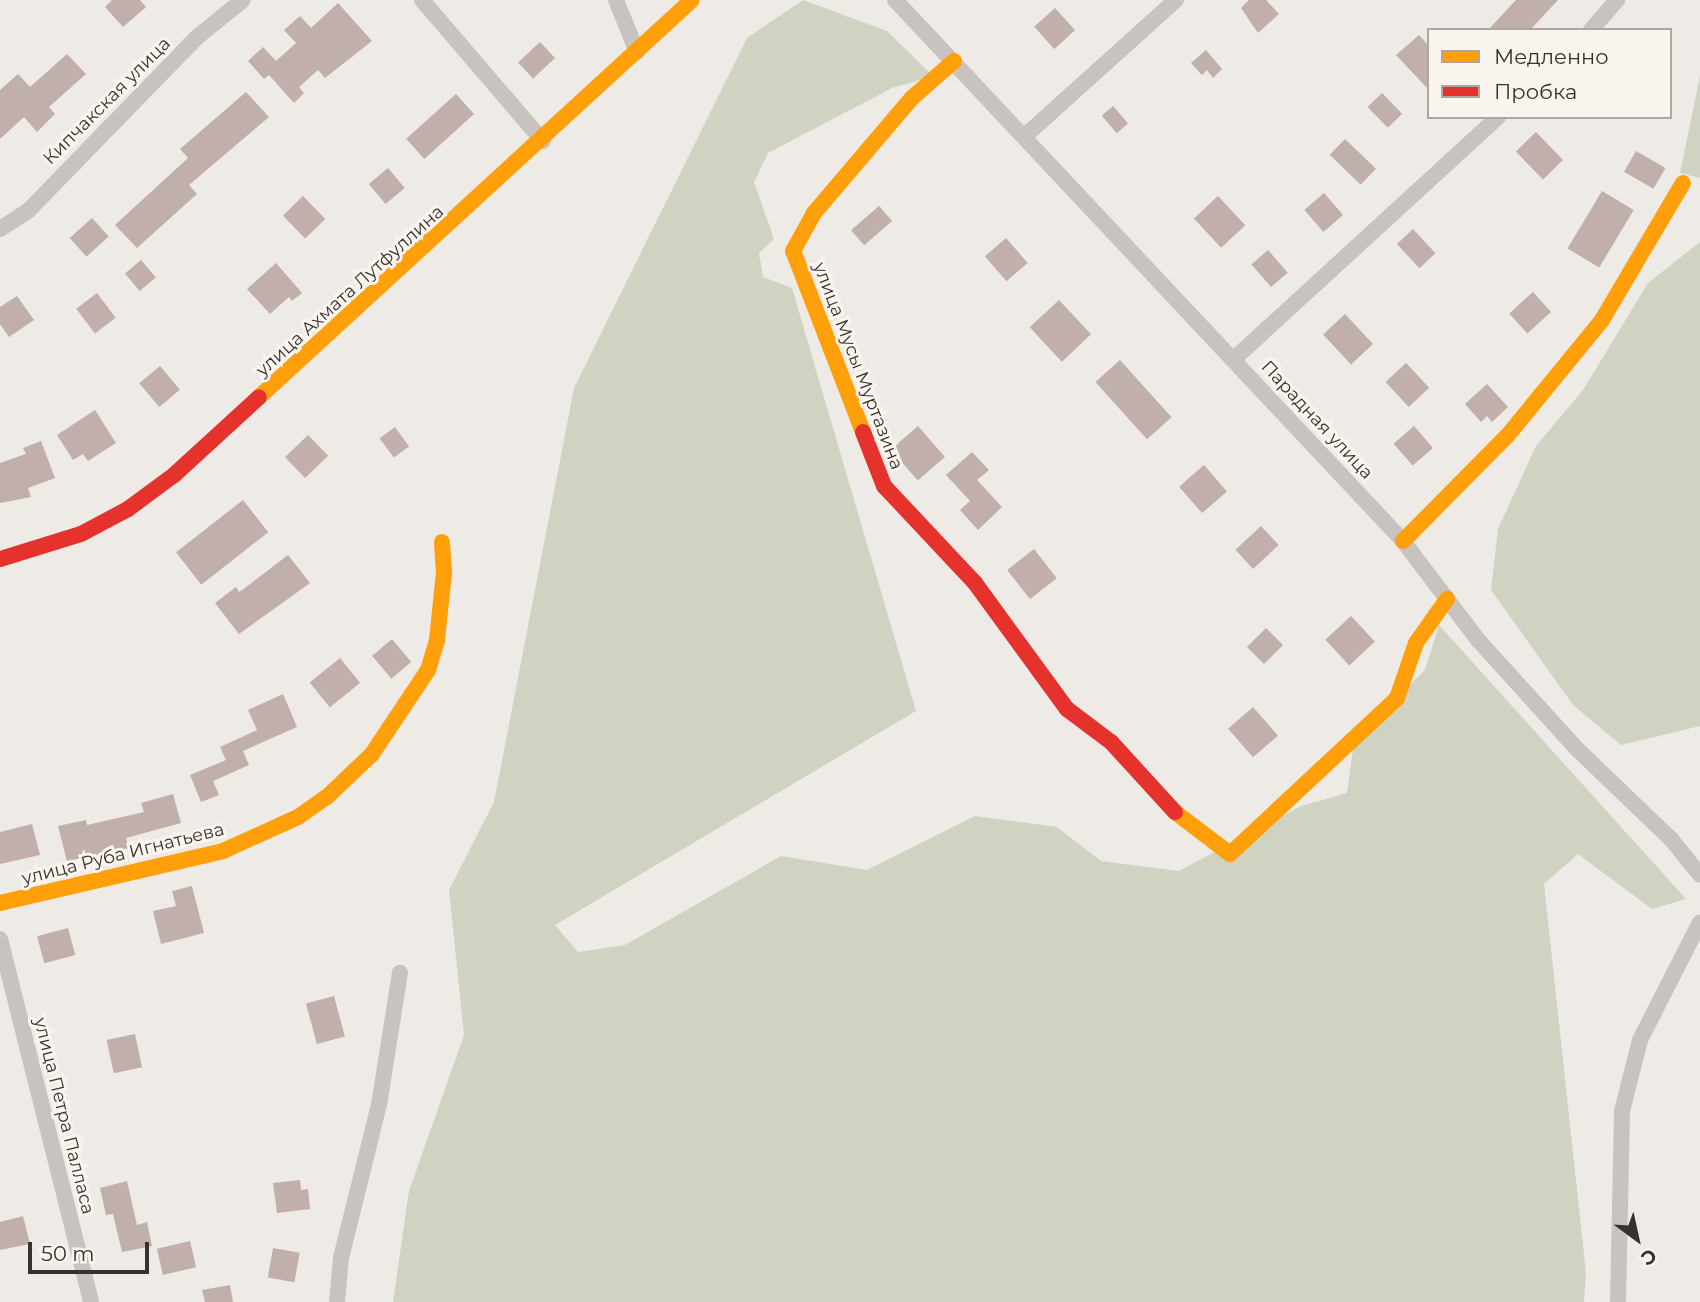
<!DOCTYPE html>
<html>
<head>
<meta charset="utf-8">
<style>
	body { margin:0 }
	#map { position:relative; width:1700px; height:1302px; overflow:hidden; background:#eeeae6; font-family:Montserrat,sans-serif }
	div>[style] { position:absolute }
	.green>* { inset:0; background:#d0d3c2 }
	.building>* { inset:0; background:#c0afaa; transform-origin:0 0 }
	.street>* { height:16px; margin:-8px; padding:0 8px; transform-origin:8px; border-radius:8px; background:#c8c3bf }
	.slow>* { height:16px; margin:-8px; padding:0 8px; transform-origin:8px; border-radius:8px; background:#ff9f0a }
	.jam>* { height:16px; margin:-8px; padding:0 8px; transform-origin:8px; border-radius:8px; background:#e5322d }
	span { translate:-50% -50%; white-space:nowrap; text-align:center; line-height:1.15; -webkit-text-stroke:6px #faf4ef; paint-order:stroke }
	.street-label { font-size:18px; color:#39302d }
	.legend { position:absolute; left:1427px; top:28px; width:245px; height:91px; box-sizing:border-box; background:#faf4ef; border:2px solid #ada6a1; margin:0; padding:9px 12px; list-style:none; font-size:21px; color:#39302d }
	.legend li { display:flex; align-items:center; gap:14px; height:35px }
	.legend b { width:35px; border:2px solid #ada6a1 }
	.north { position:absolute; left:1602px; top:1204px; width:70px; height:70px; -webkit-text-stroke:5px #faf4ef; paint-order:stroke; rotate:147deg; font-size:19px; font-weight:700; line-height:28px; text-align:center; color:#39302d }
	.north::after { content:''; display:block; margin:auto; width:24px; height:32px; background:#39302d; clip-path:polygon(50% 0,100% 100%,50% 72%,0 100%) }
	.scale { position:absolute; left:28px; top:1242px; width:121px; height:32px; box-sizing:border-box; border:4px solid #39302d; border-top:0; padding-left:9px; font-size:21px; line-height:24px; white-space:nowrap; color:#39302d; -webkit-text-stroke:5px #faf4ef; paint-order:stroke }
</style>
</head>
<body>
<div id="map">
	<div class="green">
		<i style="clip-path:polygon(803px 0,887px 31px,933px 76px,892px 88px,768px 153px,754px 182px,774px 239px,759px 253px,763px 277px,792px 288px,916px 711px,555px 925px,578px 952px,625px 945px,781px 856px,867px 870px,975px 816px,1057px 827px,1101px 861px,1179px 871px,1301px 806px,1347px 793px,1353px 748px,1366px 729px,1425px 670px,1439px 625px,1686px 899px,1652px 909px,1578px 854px,1544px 884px,1586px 1273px,1584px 1302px,393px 1302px,409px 1191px,464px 1035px,449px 890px,494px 802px,574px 388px,747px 38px)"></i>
		<i style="clip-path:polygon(1700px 76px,1700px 178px,1680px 173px)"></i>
		<i style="clip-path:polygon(1700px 242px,1700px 726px,1621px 745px,1573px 705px,1491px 590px,1498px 529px,1536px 446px,1583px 390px,1648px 283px)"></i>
	</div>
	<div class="building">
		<i style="clip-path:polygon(112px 0,140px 0,146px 7px,123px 27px,105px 7px)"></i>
		<i style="clip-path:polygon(1249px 0,1266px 0,1279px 14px,1258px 33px,1241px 8px)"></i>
		<i style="clip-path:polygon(1516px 0,1558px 0,1530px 30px,1488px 30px)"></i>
		<i style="clip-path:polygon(338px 3px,372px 41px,325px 78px,318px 70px,299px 87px,304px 93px,294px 103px,269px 75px,264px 79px,248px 61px,263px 47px,276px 61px,296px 43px,284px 30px,300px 16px,311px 28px)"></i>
		<i style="left:1055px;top:8px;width:30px;height:28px;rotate:48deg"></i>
		<i style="clip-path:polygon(1419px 35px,1429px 46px,1429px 90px,1396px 55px)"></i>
		<i style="left:540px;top:42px;width:22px;height:30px;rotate:47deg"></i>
		<i style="clip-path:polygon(1206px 50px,1222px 69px,1213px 78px,1207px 70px,1202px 75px,1191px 63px)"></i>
		<i style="clip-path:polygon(67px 54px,86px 74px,49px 107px,55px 114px,37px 132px,24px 117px,0 139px,0 90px,18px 74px,30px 87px)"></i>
		<i style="clip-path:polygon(246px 92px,269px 117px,189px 185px,197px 194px,137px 248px,115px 225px,188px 158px,180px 149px)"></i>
		<i style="left:1382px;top:93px;width:29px;height:20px;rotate:46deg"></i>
		<i style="left:456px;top:94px;width:27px;height:67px;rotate:48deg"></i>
		<i style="left:1113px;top:106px;width:23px;height:15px;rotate:49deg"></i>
		<i style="left:1536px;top:132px;width:39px;height:28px;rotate:46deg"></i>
		<i style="left:1345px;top:139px;width:43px;height:22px;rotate:44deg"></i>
		<i style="left:1636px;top:151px;width:34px;height:24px;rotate:30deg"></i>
		<i style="left:388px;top:168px;width:26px;height:25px;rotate:50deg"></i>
		<i style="left:1602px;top:191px;width:37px;height:67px;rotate:31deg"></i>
		<i style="left:1324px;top:193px;width:29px;height:26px;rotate:49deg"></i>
		<i style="left:303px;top:196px;width:32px;height:28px;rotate:46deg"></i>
		<i style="left:1218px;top:196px;width:40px;height:33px;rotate:47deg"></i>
		<i style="left:879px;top:206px;width:20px;height:37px;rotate:49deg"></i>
		<i style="left:92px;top:218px;width:25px;height:30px;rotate:48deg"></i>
		<i style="left:1413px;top:229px;width:33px;height:22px;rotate:47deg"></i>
		<i style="left:1006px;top:238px;width:33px;height:28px;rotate:49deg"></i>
		<i style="left:1268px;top:250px;width:30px;height:22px;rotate:49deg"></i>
		<i style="left:141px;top:260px;width:23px;height:21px;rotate:50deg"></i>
		<i style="clip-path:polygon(276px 263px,302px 293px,292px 301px,289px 297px,270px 314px,247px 289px)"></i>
		<i style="left:1533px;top:292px;width:27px;height:32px;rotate:48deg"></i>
		<i style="left:97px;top:293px;width:31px;height:26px;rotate:53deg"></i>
		<i style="clip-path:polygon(17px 296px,34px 320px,9px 337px,0 324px,0 307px)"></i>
		<i style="left:1059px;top:300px;width:47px;height:40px;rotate:47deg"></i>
		<i style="left:1345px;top:314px;width:41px;height:30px;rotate:47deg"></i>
		<i style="left:1120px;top:360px;width:77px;height:33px;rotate:48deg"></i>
		<i style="left:1406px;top:363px;width:34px;height:28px;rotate:47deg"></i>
		<i style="left:160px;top:366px;width:31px;height:27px;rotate:50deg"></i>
		<i style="clip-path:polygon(1487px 384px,1508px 407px,1492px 422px,1487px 416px,1481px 422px,1465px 404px)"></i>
		<i style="clip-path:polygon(95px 410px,116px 443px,88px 461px,83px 454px,73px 460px,57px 435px)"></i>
		<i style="left:918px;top:426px;width:41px;height:36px;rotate:49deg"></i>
		<i style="left:1414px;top:426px;width:29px;height:27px;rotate:49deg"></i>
		<i style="left:395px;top:427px;width:24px;height:19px;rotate:54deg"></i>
		<i style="left:308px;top:435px;width:29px;height:32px;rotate:46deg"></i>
		<i style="clip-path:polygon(41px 441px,55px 478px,28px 488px,31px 497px,0 503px,0 463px,26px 454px,23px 448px)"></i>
		<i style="clip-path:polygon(972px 452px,989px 470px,977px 480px,1002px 507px,978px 530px,960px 510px,970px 501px,946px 475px)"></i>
		<i style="left:1204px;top:465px;width:35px;height:33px;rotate:49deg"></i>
		<i style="left:243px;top:500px;width:41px;height:85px;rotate:52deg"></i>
		<i style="left:1261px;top:526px;width:26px;height:35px;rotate:47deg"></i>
		<i style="left:1034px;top:549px;width:37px;height:34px;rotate:52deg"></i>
		<i style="clip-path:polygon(288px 555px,310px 583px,239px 634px,215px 603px,236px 587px,239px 592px,245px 588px)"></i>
		<i style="left:1351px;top:616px;width:35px;height:35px;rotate:47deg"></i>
		<i style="left:1266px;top:628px;width:24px;height:27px;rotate:45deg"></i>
		<i style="left:392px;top:639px;width:30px;height:26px;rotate:50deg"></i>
		<i style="left:340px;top:658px;width:32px;height:39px;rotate:51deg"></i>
		<i style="clip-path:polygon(283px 694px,297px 727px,243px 751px,249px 765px,213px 781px,219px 795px,201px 802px,190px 775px,226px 760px,220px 747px,257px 730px,248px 710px)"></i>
		<i style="left:1253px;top:707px;width:38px;height:33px;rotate:49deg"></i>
		<i style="clip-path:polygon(173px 794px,181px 823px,126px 838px,129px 848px,67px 861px,58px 826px,86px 820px,87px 825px,144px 812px,141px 803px)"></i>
		<i style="clip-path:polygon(32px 824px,40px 855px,0 864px,0 832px)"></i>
		<i style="clip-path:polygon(192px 886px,204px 933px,161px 944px,153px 911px,176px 906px,172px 891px)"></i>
		<i style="left:68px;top:928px;width:28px;height:32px;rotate:75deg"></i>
		<i style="left:334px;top:996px;width:42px;height:29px;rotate:75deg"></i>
		<i style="left:135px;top:1034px;width:34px;height:29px;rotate:78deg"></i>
		<i style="clip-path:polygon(300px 1180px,301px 1190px,308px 1189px,310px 1209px,277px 1213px,273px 1183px)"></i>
		<i style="clip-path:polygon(127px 1181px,137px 1225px,147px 1222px,152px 1246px,122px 1252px,113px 1214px,106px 1215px,100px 1188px)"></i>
		<i style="clip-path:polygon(23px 1216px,30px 1244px,0 1250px,0 1222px)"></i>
		<i style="left:190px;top:1241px;width:27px;height:34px;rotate:77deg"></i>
		<i style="left:273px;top:1248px;width:27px;height:30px;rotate:10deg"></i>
		<i style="clip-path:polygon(230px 1285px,233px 1302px,205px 1302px,202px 1290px)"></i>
	</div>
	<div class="street">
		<i style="left:422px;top:0;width:186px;rotate:49.4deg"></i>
		<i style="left:616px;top:0;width:56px;rotate:68deg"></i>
		<i style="left:895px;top:0;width:742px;rotate:46.8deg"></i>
		<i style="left:1403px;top:541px;width:126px;rotate:52.8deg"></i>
		<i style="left:1479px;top:641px;width:146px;rotate:47.8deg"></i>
		<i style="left:1577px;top:749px;width:130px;rotate:43.8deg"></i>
		<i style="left:1671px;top:839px;width:46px;rotate:51.1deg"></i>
		<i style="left:1591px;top:30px;width:40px;rotate:-49deg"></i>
		<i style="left:1026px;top:135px;width:202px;rotate:-42deg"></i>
		<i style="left:0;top:229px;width:35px;rotate:-33deg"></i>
		<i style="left:29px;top:210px;width:240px;rotate:-45.8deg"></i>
		<i style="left:196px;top:38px;width:60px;rotate:-39deg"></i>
		<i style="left:1234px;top:359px;width:358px;rotate:-42.5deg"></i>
		<i style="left:0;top:939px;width:374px;rotate:75.9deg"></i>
		<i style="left:337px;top:1302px;width:44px;rotate:-84.8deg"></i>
		<i style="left:341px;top:1258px;width:158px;rotate:-76.1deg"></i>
		<i style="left:379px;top:1105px;width:134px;rotate:-81deg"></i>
		<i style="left:1618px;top:1302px;width:191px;rotate:-88.8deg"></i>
		<i style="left:1622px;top:1111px;width:73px;rotate:-75.8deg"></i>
		<i style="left:1640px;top:1040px;width:132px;rotate:-63deg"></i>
	</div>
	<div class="slow">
		<i style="left:259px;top:397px;width:587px;rotate:-42.52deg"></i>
		<i style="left:863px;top:432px;width:194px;rotate:-111.1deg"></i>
		<i style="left:793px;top:251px;width:43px;rotate:-61.1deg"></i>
		<i style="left:814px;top:213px;width:151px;rotate:-49.6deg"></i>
		<i style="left:912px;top:98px;width:56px;rotate:-41.4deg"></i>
		<i style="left:1403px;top:541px;width:149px;rotate:-45.3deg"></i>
		<i style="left:1508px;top:435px;width:149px;rotate:-50.7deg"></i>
		<i style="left:1602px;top:320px;width:159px;rotate:-59.4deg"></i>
		<i style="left:1175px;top:812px;width:69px;rotate:37.4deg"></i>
		<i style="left:1230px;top:854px;width:229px;rotate:-43deg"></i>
		<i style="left:1397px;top:698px;width:58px;rotate:-70.9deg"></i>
		<i style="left:1416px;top:643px;width:54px;rotate:-54.8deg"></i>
		<i style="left:0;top:903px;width:229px;rotate:-13.1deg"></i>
		<i style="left:223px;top:851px;width:82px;rotate:-24.4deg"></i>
		<i style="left:298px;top:817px;width:35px;rotate:-35deg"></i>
		<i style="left:327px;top:797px;width:62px;rotate:-43.7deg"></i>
		<i style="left:372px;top:754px;width:101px;rotate:-56.3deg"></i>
		<i style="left:428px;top:670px;width:31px;rotate:-73deg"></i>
		<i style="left:437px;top:640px;width:68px;rotate:-84.1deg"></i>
		<i style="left:444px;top:572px;width:30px;rotate:-94deg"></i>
	</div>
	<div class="jam">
		<i style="left:863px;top:432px;width:58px;rotate:68.7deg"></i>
		<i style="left:884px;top:486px;width:133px;rotate:46.8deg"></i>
		<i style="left:975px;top:583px;width:156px;rotate:53.9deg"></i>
		<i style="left:1067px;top:709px;width:55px;rotate:36.9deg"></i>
		<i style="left:1111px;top:742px;width:95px;rotate:47.6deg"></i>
		<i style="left:0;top:559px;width:85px;rotate:-17.2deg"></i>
		<i style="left:81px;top:534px;width:53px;rotate:-28deg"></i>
		<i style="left:128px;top:509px;width:57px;rotate:-36.5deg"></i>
		<i style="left:174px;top:475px;width:115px;rotate:-42.5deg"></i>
	</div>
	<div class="street-label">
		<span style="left:107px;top:101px;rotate:-45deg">Кипчакская улица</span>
		<span style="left:350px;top:291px;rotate:-42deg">улица Ахмата Лутфуллина</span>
		<span style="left:858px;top:366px;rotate:69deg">улица Мусы Муртазина</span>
		<span style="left:1317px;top:420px;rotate:47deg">Парадная улица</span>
		<span style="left:123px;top:854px;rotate:-14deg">улица Руба Игнатьева</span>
		<span style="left:64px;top:1116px;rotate:76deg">улица Петра Палласа</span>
	</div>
	<ul class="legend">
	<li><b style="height:9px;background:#ff9f0a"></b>Медленно</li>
	<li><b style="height:9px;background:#e5322d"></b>Пробка</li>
	</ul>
	<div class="north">С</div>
	<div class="scale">50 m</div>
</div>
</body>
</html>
